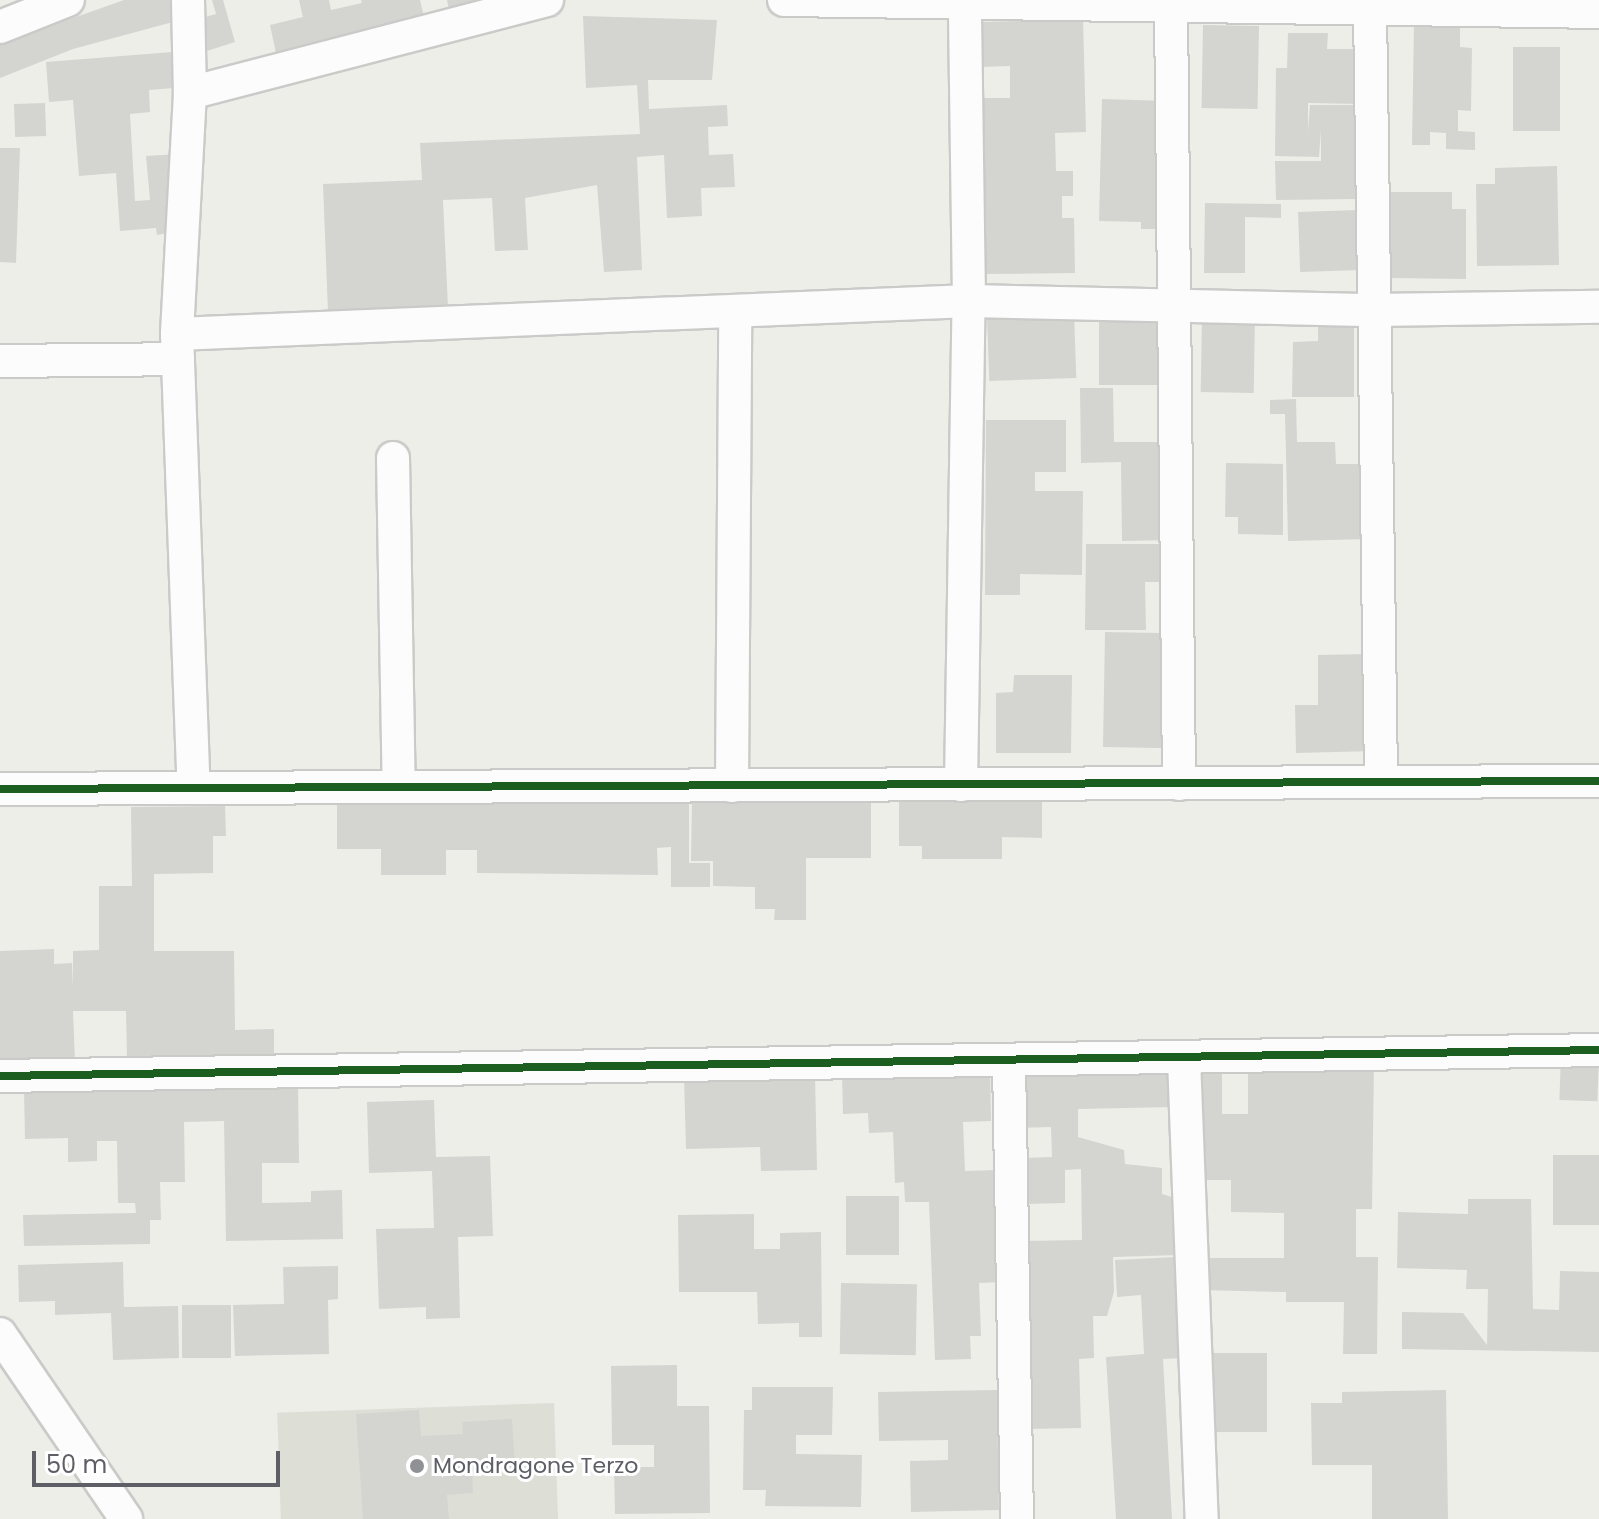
<!DOCTYPE html>
<html>
<head>
<meta charset="utf-8">
<style>
	body { margin:0 }
	#map { position:relative; width:1599px; height:1519px; overflow:hidden; background:#edeee8; font-family:Poppins,sans-serif }
	div>[style] { position:absolute }
	.education>* { inset:0; background:#ddded6; transform-origin:0 0 }
	.building>* { inset:0; background:#d4d5d1; transform-origin:0 0 }
	.roads { filter:drop-shadow(2px 0 #cacbc9) drop-shadow(-2px 0 #cacbc9) drop-shadow(0 2px #cacbc9) drop-shadow(0 -2px #cacbc9) }
	.minor>* { height:32px; margin:-16px; padding:0 16px; transform-origin:16px; border-radius:16px; background:#fcfcfc }
	.cycleway>* { height:8px; margin:-4px; padding:0 4px; transform-origin:4px; border-radius:4px; background:#1b5e20 }
	.dots>* { width:22px; height:22px; translate:-50% -50%; box-sizing:border-box; border:4px solid #fff; border-radius:50% }
	span { translate:-50% -50%; white-space:nowrap; text-align:center; line-height:1.15; -webkit-text-stroke:6px #fff; paint-order:stroke }
	.poi-label { font-size:22px; color:#5e5f66 }
	.left { translate:0 -50%; text-align:left }
	.scale { position:absolute; left:32px; top:1451px; width:248px; height:36px; box-sizing:border-box; border:4px solid #5e5f66; border-top:0; padding-left:10px; font-size:24px; line-height:28px; white-space:nowrap; color:#5e5f66; -webkit-text-stroke:6px #fff; paint-order:stroke }
</style>
</head>
<body>
<div id="map">
	<div class="education">
		<i style="left:554px;top:1403px;width:116px;height:277px;rotate:88deg"></i>
	</div>
	<div class="building">
		<i style="clip-path:polygon(124px 0,182px 0,184px 19px,73px 49px,0 78px,0 44px)"></i>
		<i style="clip-path:polygon(212px 0,223px 0,235px 42px,207px 51px,198px 19px,216px 14px)"></i>
		<i style="clip-path:polygon(299px 0,329px 0,331px 10px,362px 3px,361px 0,420px 0,426px 25px,277px 58px,270px 25px,303px 17px)"></i>
		<i style="clip-path:polygon(447px 0,523px 0,451px 19px)"></i>
		<i style="clip-path:polygon(583px 16px,717px 20px,712px 80px,648px 80px,649px 109px,727px 105px,728px 126px,708px 127px,709px 155px,733px 154px,735px 187px,701px 188px,702px 216px,667px 218px,664px 155px,637px 157px,642px 270px,604px 272px,597px 185px,525px 198px,528px 250px,495px 251px,492px 198px,443px 200px,448px 307px,328px 312px,323px 184px,422px 180px,420px 143px,640px 134px,637px 85px,586px 88px)"></i>
		<i style="clip-path:polygon(1083px 19px,1086px 132px,1055px 133px,1056px 171px,1073px 171px,1073px 196px,1062px 196px,1062px 218px,1074px 218px,1075px 273px,984px 274px,980px 98px,1010px 98px,1010px 66px,980px 67px,979px 22px)"></i>
		<i style="clip-path:polygon(1414px 24px,1460px 25px,1460px 47px,1472px 48px,1471px 111px,1458px 110px,1458px 131px,1475px 132px,1475px 150px,1446px 149px,1446px 133px,1430px 132px,1430px 145px,1412px 145px)"></i>
		<i style="left:1203px;top:25px;width:56px;height:83px;rotate:1deg"></i>
		<i style="clip-path:polygon(1288px 33px,1328px 33px,1327px 49px,1360px 49px,1359px 104px,1308px 103px,1308px 131px,1310px 105px,1355px 105px,1356px 199px,1276px 200px,1275px 161px,1321px 161px,1321px 130px,1319px 157px,1275px 156px,1276px 68px,1287px 68px)"></i>
		<i style="left:1560px;top:47px;width:84px;height:47px;rotate:90deg"></i>
		<i style="clip-path:polygon(185px 51px,186px 87px,149px 90px,150px 112px,130px 114px,135px 201px,150px 200px,146px 156px,179px 154px,178px 231px,157px 235px,156px 228px,120px 231px,116px 173px,79px 176px,73px 100px,49px 102px,46px 62px)"></i>
		<i style="clip-path:polygon(1102px 99px,1169px 101px,1166px 229px,1141px 229px,1141px 222px,1099px 221px)"></i>
		<i style="left:45px;top:103px;width:33px;height:31px;rotate:88deg"></i>
		<i style="clip-path:polygon(0 148px,20px 148px,16px 263px,0 262px)"></i>
		<i style="clip-path:polygon(1557px 166px,1559px 265px,1477px 266px,1476px 184px,1495px 184px,1495px 168px)"></i>
		<i style="clip-path:polygon(1389px 192px,1452px 192px,1452px 209px,1466px 209px,1466px 279px,1389px 278px)"></i>
		<i style="clip-path:polygon(1205px 203px,1281px 204px,1281px 218px,1245px 217px,1245px 273px,1204px 273px)"></i>
		<i style="left:1358px;top:210px;width:60px;height:60px;rotate:88deg"></i>
		<i style="left:1074px;top:313px;width:65px;height:87px;rotate:88deg"></i>
		<i style="left:1099px;top:314px;width:70px;height:71px"></i>
		<i style="left:1202px;top:317px;width:53px;height:75px;rotate:1deg"></i>
		<i style="clip-path:polygon(1318px 319px,1354px 319px,1354px 397px,1292px 397px,1293px 342px,1318px 341px)"></i>
		<i style="clip-path:polygon(1080px 388px,1113px 388px,1114px 442px,1172px 442px,1174px 540px,1122px 541px,1121px 462px,1081px 463px)"></i>
		<i style="clip-path:polygon(1296px 399px,1297px 442px,1335px 442px,1336px 464px,1369px 464px,1370px 539px,1288px 541px,1285px 414px,1270px 414px,1270px 400px)"></i>
		<i style="clip-path:polygon(986px 420px,1066px 420px,1066px 472px,1035px 472px,1035px 491px,1083px 491px,1082px 575px,1020px 574px,1020px 595px,985px 595px)"></i>
		<i style="clip-path:polygon(1226px 463px,1283px 464px,1283px 535px,1238px 534px,1238px 517px,1225px 517px)"></i>
		<i style="clip-path:polygon(1086px 544px,1172px 544px,1171px 582px,1145px 582px,1146px 630px,1085px 630px)"></i>
		<i style="left:1105px;top:632px;width:68px;height:115px;rotate:1deg"></i>
		<i style="clip-path:polygon(1373px 654px,1374px 751px,1296px 753px,1295px 705px,1318px 705px,1318px 655px)"></i>
		<i style="clip-path:polygon(1014px 675px,1072px 675px,1071px 753px,996px 753px,996px 693px,1013px 692px)"></i>
		<i style="clip-path:polygon(899px 799px,1042px 800px,1042px 838px,1002px 837px,1002px 859px,922px 859px,922px 846px,899px 846px)"></i>
		<i style="clip-path:polygon(692px 800px,871px 800px,871px 858px,806px 858px,806px 920px,774px 920px,775px 909px,755px 909px,755px 887px,713px 886px,713px 861px,691px 861px)"></i>
		<i style="clip-path:polygon(689px 801px,689px 863px,710px 863px,710px 887px,671px 887px,671px 847px,657px 848px,658px 875px,477px 873px,477px 850px,446px 850px,446px 875px,381px 875px,381px 849px,337px 849px,337px 803px)"></i>
		<i style="clip-path:polygon(225px 806px,226px 836px,213px 836px,213px 873px,154px 874px,154px 951px,234px 951px,235px 1030px,274px 1029px,274px 1057px,127px 1059px,126px 1011px,73px 1011px,75px 1062px,0 1061px,0 951px,54px 949px,54px 964px,72px 963px,73px 988px,73px 951px,99px 950px,99px 886px,132px 886px,131px 807px)"></i>
		<i style="left:1561px;top:1054px;width:38px;height:46px;rotate:2deg"></i>
		<i style="clip-path:polygon(1248px 1060px,1374px 1062px,1372px 1209px,1356px 1209px,1356px 1257px,1378px 1257px,1377px 1354px,1343px 1354px,1344px 1302px,1286px 1302px,1286px 1292px,1199px 1290px,1198px 1258px,1284px 1258px,1284px 1213px,1231px 1212px,1231px 1180px,1193px 1180px,1192px 1068px,1222px 1067px,1222px 1114px,1248px 1114px)"></i>
		<i style="clip-path:polygon(1012px 1067px,1172px 1068px,1173px 1107px,1078px 1109px,1078px 1137px,1124px 1150px,1125px 1164px,1162px 1168px,1162px 1194px,1178px 1199px,1179px 1255px,1113px 1257px,1114px 1292px,1107px 1316px,1093px 1316px,1094px 1358px,1079px 1359px,1081px 1428px,1027px 1429px,1022px 1241px,1082px 1240px,1081px 1169px,1065px 1170px,1065px 1203px,1024px 1204px,1023px 1158px,1052px 1157px,1051px 1127px,1013px 1128px)"></i>
		<i style="clip-path:polygon(990px 1068px,991px 1121px,963px 1122px,965px 1171px,997px 1170px,1001px 1282px,979px 1283px,981px 1336px,970px 1336px,971px 1359px,935px 1360px,929px 1202px,905px 1202px,904px 1182px,895px 1183px,893px 1132px,869px 1133px,868px 1113px,843px 1114px,842px 1073px)"></i>
		<i style="clip-path:polygon(815px 1074px,817px 1170px,761px 1171px,760px 1147px,686px 1149px,684px 1076px)"></i>
		<i style="clip-path:polygon(298px 1085px,299px 1163px,262px 1163px,262px 1203px,311px 1202px,311px 1191px,342px 1190px,343px 1239px,226px 1241px,224px 1121px,184px 1122px,185px 1182px,160px 1182px,161px 1220px,150px 1220px,150px 1244px,24px 1246px,23px 1215px,136px 1213px,135px 1203px,118px 1203px,117px 1141px,97px 1141px,97px 1161px,68px 1162px,68px 1138px,25px 1139px,24px 1090px)"></i>
		<i style="clip-path:polygon(434px 1100px,436px 1157px,490px 1156px,493px 1236px,458px 1237px,460px 1318px,426px 1319px,426px 1307px,379px 1309px,376px 1229px,434px 1228px,432px 1171px,369px 1173px,367px 1102px)"></i>
		<i style="left:1553px;top:1155px;width:46px;height:70px"></i>
		<i style="left:846px;top:1196px;width:53px;height:59px"></i>
		<i style="clip-path:polygon(1468px 1199px,1531px 1199px,1533px 1309px,1559px 1310px,1560px 1271px,1599px 1272px,1599px 1352px,1402px 1349px,1402px 1312px,1463px 1313px,1487px 1345px,1488px 1289px,1466px 1289px,1467px 1270px,1397px 1268px,1398px 1212px,1468px 1214px)"></i>
		<i style="clip-path:polygon(754px 1214px,754px 1249px,780px 1249px,780px 1233px,821px 1232px,822px 1337px,799px 1337px,799px 1323px,758px 1324px,757px 1292px,679px 1292px,678px 1215px)"></i>
		<i style="clip-path:polygon(1177px 1257px,1183px 1358px,1163px 1359px,1172px 1519px,1116px 1519px,1106px 1357px,1144px 1354px,1141px 1295px,1117px 1297px,1115px 1260px)"></i>
		<i style="clip-path:polygon(123px 1262px,124px 1307px,178px 1306px,179px 1358px,113px 1360px,111px 1313px,55px 1315px,55px 1301px,19px 1302px,18px 1265px)"></i>
		<i style="clip-path:polygon(338px 1266px,338px 1299px,328px 1300px,329px 1354px,235px 1356px,233px 1305px,284px 1304px,283px 1267px)"></i>
		<i style="left:841px;top:1283px;width:76px;height:71px;rotate:1deg"></i>
		<i style="left:182px;top:1305px;width:49px;height:53px"></i>
		<i style="left:1210px;top:1353px;width:57px;height:79px"></i>
		<i style="clip-path:polygon(677px 1365px,677px 1406px,709px 1406px,710px 1513px,615px 1514px,614px 1467px,654px 1467px,654px 1445px,612px 1445px,611px 1366px)"></i>
		<i style="clip-path:polygon(752px 1387px,833px 1387px,832px 1435px,796px 1435px,796px 1454px,862px 1455px,861px 1507px,765px 1506px,766px 1490px,743px 1490px,744px 1410px,752px 1410px)"></i>
		<i style="clip-path:polygon(997px 1390px,999px 1510px,911px 1512px,910px 1461px,948px 1460px,948px 1440px,879px 1441px,878px 1392px)"></i>
		<i style="clip-path:polygon(1446px 1390px,1448px 1519px,1372px 1519px,1372px 1465px,1312px 1465px,1311px 1403px,1342px 1403px,1342px 1392px)"></i>
		<i style="clip-path:polygon(419px 1410px,421px 1436px,463px 1434px,462px 1422px,512px 1419px,515px 1469px,472px 1472px,473px 1493px,447px 1495px,449px 1519px,363px 1519px,356px 1414px)"></i>
	</div>
	<div class="roads">
		<div class="minor">
			<i style="left:188px;top:0;width:93px;rotate:88.8deg"></i>
			<i style="left:190px;top:93px;width:241px;rotate:93.1deg"></i>
			<i style="left:177px;top:334px;width:453px;rotate:87.9deg"></i>
			<i style="left:784px;top:0;width:815px;rotate:0.84deg"></i>
			<i style="left:1171px;top:6px;width:778px;rotate:89.41deg"></i>
			<i style="left:1370px;top:9px;width:771px;rotate:89.18deg"></i>
			<i style="left:0;top:27px;width:73px;rotate:-21.7deg"></i>
			<i style="left:190px;top:93px;width:369px;rotate:-14.6deg"></i>
			<i style="left:177px;top:334px;width:793px;rotate:-2.39deg"></i>
			<i style="left:969px;top:301px;width:405px;rotate:1.3deg"></i>
			<i style="left:1374px;top:310px;width:225px;rotate:-0.8deg"></i>
			<i style="left:0;top:361px;width:178px;rotate:-0.6deg"></i>
			<i style="left:393px;top:458px;width:329px;rotate:89deg"></i>
			<i style="left:961px;top:785px;width:484px;rotate:-89.1deg"></i>
			<i style="left:969px;top:301px;width:301px;rotate:-90.8deg"></i>
			<i style="left:732px;top:786px;width:473px;rotate:-89.6deg"></i>
			<i style="left:0;top:789px;width:1599px;rotate:-0.29deg"></i>
			<i style="left:1184px;top:1059px;width:460px;rotate:87.8deg"></i>
			<i style="left:1009px;top:1062px;width:457px;rotate:89deg"></i>
			<i style="left:0;top:1076px;width:1599px;rotate:-0.93deg"></i>
			<i style="left:0;top:1334px;width:224px;rotate:55.7deg"></i>
		</div>
	</div>
	<div class="cycleway">
		<i style="left:0;top:789px;width:1599px;rotate:-0.29deg"></i>
		<i style="left:0;top:1076px;width:1599px;rotate:-0.93deg"></i>
	</div>
	<div class="dots">
		<i style="left:417px;top:1466px;background:#909194"></i>
	</div>
	<div class="poi-label">
		<span class="left" style="left:433px;top:1466px">Mondragone Terzo</span>
	</div>
	<div class="scale">50 m</div>
</div>
</body>
</html>
